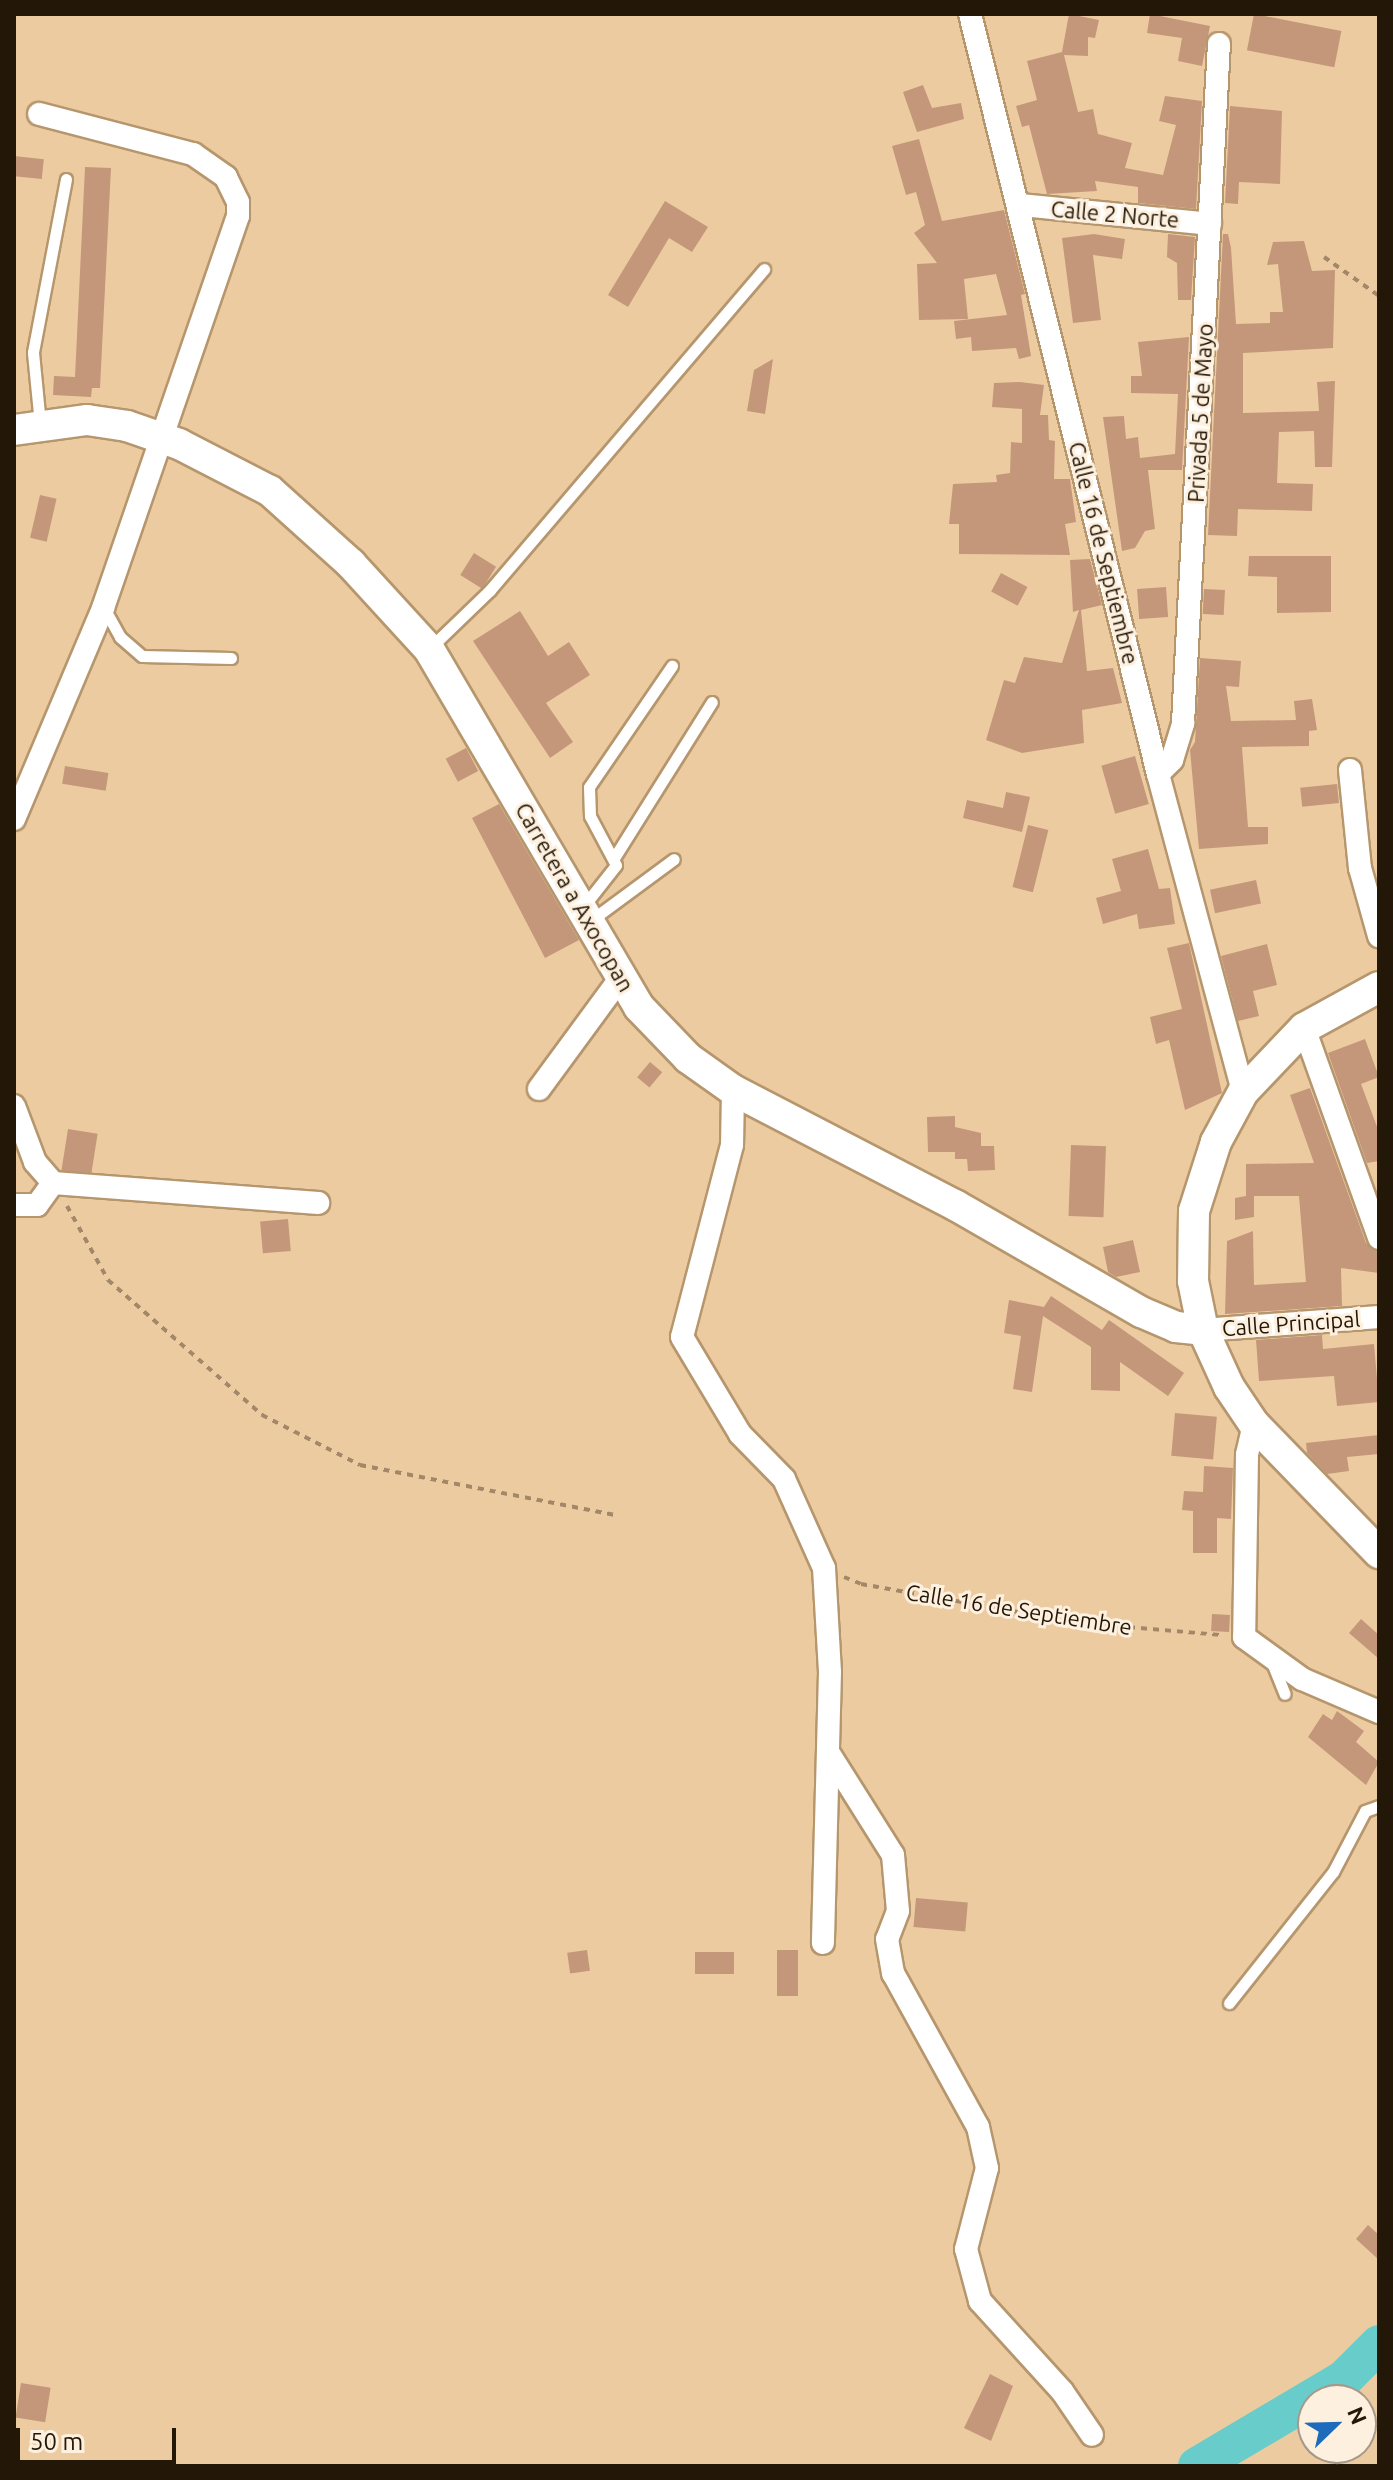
<!DOCTYPE html>
<html>
<head>
<meta charset="utf-8">
<style>
	body { margin:0 }
	#map { position:relative; width:1393px; height:2480px; overflow:hidden; background:#edcba1; font-family:Ubuntu,sans-serif }
	div>[style] { position:absolute }
	.river>* { height:38px; margin:-19px; padding:0 19px; transform-origin:19px; border-radius:19px; background:#68cdca }
	.building>* { inset:0; background:#c4977b; transform-origin:0 0 }
	.path>* { height:4px; margin-top:-2px; transform-origin:0; background:repeating-linear-gradient(90deg,#a28868 0 6px,transparent 0 12px) }
	.roads { filter:drop-shadow(2px 0 #b6966d) drop-shadow(-2px 0 #b6966d) drop-shadow(0 2px #b6966d) drop-shadow(0 -2px #b6966d) }
	.lane>* { height:11px; margin:-5.5px; padding:0 5.5px; transform-origin:5.5px; border-radius:5.5px; background:#fff }
	.street>* { height:22px; margin:-11px; padding:0 11px; transform-origin:11px; border-radius:11px; background:#fff }
	.secondary>* { height:30px; margin:-15px; padding:0 15px; transform-origin:15px; border-radius:15px; background:#fff }
	span { translate:-50% -50%; white-space:nowrap; text-align:center; line-height:1.15; -webkit-text-stroke:6px #fef0df; paint-order:stroke }
	.street-label { font-size:22px; color:#231707 }
	.frame { position:absolute; inset:0; border:16px solid #231707; pointer-events:none }
	.north { position:absolute; left:1297px; top:2384px; width:80px; height:80px; box-sizing:border-box; background:#fef0df; border:2px solid #a69989; border-radius:50%; rotate:67deg; font-size:22px; font-weight:700; line-height:32px; text-align:center; color:#231707 }
	.north::after { content:''; display:block; margin:auto; width:28px; height:36px; background:#1d6bba; clip-path:polygon(50% 0,100% 100%,50% 72%,0 100%) }
	.scale { position:absolute; left:16px; top:2428px; width:160px; height:36px; box-sizing:border-box; border:4px solid #231707; border-top:0; padding-left:10px; font-size:24px; line-height:28px; white-space:nowrap; color:#231707; -webkit-text-stroke:6px #fef0df; paint-order:stroke }
</style>
</head>
<body>
<div id="map">
	<div class="river">
		<i style="left:1197px;top:2466px;width:171px;rotate:-30.6deg"></i>
		<i style="left:1344px;top:2379px;width:49px;rotate:-45deg"></i>
	</div>
	<div class="building">
		<i style="clip-path:polygon(1069px 14px,1099px 20px,1095px 38px,1088px 37px,1088px 56px,1064px 55px,1078px 112px,1093px 109px,1098px 134px,1132px 143px,1125px 168px,1163px 175px,1176px 125px,1159px 121px,1165px 96px,1202px 101px,1196px 209px,1138px 203px,1138px 187px,1095px 181px,1097px 191px,1047px 194px,1029px 125px,1022px 127px,1016px 106px,1037px 100px,1027px 61px,1062px 52px)"></i>
		<i style="clip-path:polygon(1150px 14px,1210px 26px,1202px 66px,1178px 61px,1182px 38px,1147px 33px)"></i>
		<i style="left:1254px;top:14px;width:89px;height:37px;rotate:11deg"></i>
		<i style="clip-path:polygon(923px 85px,932px 108px,961px 103px,964px 119px,917px 132px,903px 92px)"></i>
		<i style="clip-path:polygon(1230px 106px,1282px 111px,1280px 184px,1239px 182px,1238px 204px,1225px 203px)"></i>
		<i style="clip-path:polygon(919px 139px,942px 221px,1004px 210px,1025px 294px,1021px 295px,1031px 356px,1019px 359px,1016px 348px,972px 351px,971px 337px,956px 339px,954px 321px,1007px 315px,996px 274px,964px 279px,968px 319px,919px 320px,917px 264px,937px 263px,914px 233px,925px 225px,916px 192px,906px 195px,892px 146px)"></i>
		<i style="left:14px;top:156px;width:30px;height:20px;rotate:6deg"></i>
		<i style="clip-path:polygon(85px 167px,111px 168px,100px 388px,92px 388px,91px 397px,53px 395px,54px 376px,75px 377px)"></i>
		<i style="clip-path:polygon(665px 201px,708px 227px,692px 252px,669px 238px,628px 307px,608px 295px)"></i>
		<i style="clip-path:polygon(1094px 234px,1125px 239px,1122px 259px,1093px 255px,1101px 320px,1073px 323px,1062px 238px)"></i>
		<i style="clip-path:polygon(1168px 234px,1195px 237px,1191px 300px,1178px 300px,1177px 263px,1167px 257px)"></i>
		<i style="clip-path:polygon(1223px 234px,1228px 234px,1231px 248px,1236px 324px,1270px 323px,1270px 312px,1283px 312px,1278px 264px,1267px 265px,1273px 242px,1304px 241px,1312px 271px,1335px 270px,1333px 348px,1243px 353px,1243px 413px,1319px 411px,1317px 382px,1335px 381px,1332px 467px,1315px 467px,1314px 431px,1279px 432px,1277px 483px,1313px 484px,1312px 511px,1238px 509px,1237px 536px,1208px 535px)"></i>
		<i style="clip-path:polygon(1189px 337px,1182px 470px,1148px 470px,1155px 529px,1145px 531px,1135px 548px,1122px 551px,1103px 417px,1124px 416px,1126px 439px,1138px 437px,1140px 458px,1175px 454px,1178px 394px,1131px 393px,1131px 376px,1142px 376px,1138px 342px)"></i>
		<i style="clip-path:polygon(773px 359px,765px 414px,747px 411px,754px 370px)"></i>
		<i style="clip-path:polygon(1020px 382px,1044px 385px,1040px 415px,1048px 415px,1049px 440px,1055px 441px,1054px 479px,1070px 479px,1076px 522px,1065px 524px,1070px 555px,959px 554px,959px 524px,949px 524px,953px 484px,997px 482px,996px 475px,1010px 473px,1011px 442px,1022px 443px,1022px 409px,992px 407px,994px 383px)"></i>
		<i style="left:40px;top:495px;width:17px;height:44px;rotate:13deg"></i>
		<i style="left:474px;top:553px;width:26px;height:26px;rotate:32deg"></i>
		<i style="clip-path:polygon(1249px 556px,1331px 556px,1331px 612px,1277px 613px,1277px 577px,1248px 576px)"></i>
		<i style="clip-path:polygon(1090px 559px,1102px 605px,1081px 610px,1087px 671px,1113px 668px,1122px 703px,1082px 710px,1084px 743px,1022px 753px,986px 740px,1004px 680px,1015px 683px,1024px 657px,1062px 663px,1079px 610px,1073px 612px,1070px 560px)"></i>
		<i style="left:1001px;top:573px;width:30px;height:21px;rotate:28deg"></i>
		<i style="left:1166px;top:587px;width:30px;height:29px;rotate:86deg"></i>
		<i style="left:1204px;top:589px;width:21px;height:25px;rotate:3deg"></i>
		<i style="clip-path:polygon(520px 611px,548px 656px,569px 642px,590px 675px,546px 703px,573px 742px,550px 758px,473px 641px)"></i>
		<i style="clip-path:polygon(1200px 658px,1241px 661px,1239px 687px,1226px 686px,1231px 721px,1296px 720px,1294px 701px,1312px 699px,1317px 730px,1309px 731px,1309px 746px,1242px 747px,1248px 827px,1268px 827px,1268px 844px,1199px 849px,1190px 750px,1195px 742px)"></i>
		<i style="left:466px;top:748px;width:26px;height:23px;rotate:62deg"></i>
		<i style="left:1135px;top:756px;width:50px;height:35px;rotate:74deg"></i>
		<i style="left:65px;top:766px;width:44px;height:18px;rotate:9deg"></i>
		<i style="left:1337px;top:784px;width:19px;height:37px;rotate:84deg"></i>
		<i style="clip-path:polygon(1006px 792px,1030px 797px,1022px 832px,963px 818px,967px 800px,1003px 808px)"></i>
		<i style="clip-path:polygon(499px 804px,579px 940px,545px 958px,472px 818px)"></i>
		<i style="left:1028px;top:825px;width:21px;height:64px;rotate:14deg"></i>
		<i style="clip-path:polygon(1148px 849px,1159px 889px,1170px 888px,1175px 924px,1139px 929px,1137px 914px,1103px 924px,1096px 898px,1121px 891px,1112px 859px)"></i>
		<i style="left:1256px;top:880px;width:24px;height:47px;rotate:78deg"></i>
		<i style="clip-path:polygon(1189px 943px,1222px 1093px,1185px 1110px,1169px 1040px,1156px 1044px,1150px 1017px,1182px 1009px,1167px 948px)"></i>
		<i style="clip-path:polygon(1267px 944px,1277px 985px,1253px 991px,1259px 1016px,1238px 1021px,1221px 956px)"></i>
		<i style="clip-path:polygon(1365px 1039px,1379px 1077px,1361px 1084px,1379px 1132px,1379px 1161px,1367px 1163px,1328px 1053px)"></i>
		<i style="left:650px;top:1062px;width:16px;height:20px;rotate:40deg"></i>
		<i style="clip-path:polygon(1310px 1088px,1366px 1243px,1379px 1252px,1379px 1273px,1341px 1268px,1342px 1306px,1225px 1314px,1227px 1241px,1253px 1231px,1254px 1285px,1306px 1282px,1299px 1196px,1254px 1196px,1254px 1217px,1235px 1220px,1235px 1198px,1246px 1196px,1246px 1164px,1314px 1163px,1290px 1095px)"></i>
		<i style="clip-path:polygon(955px 1116px,955px 1127px,981px 1133px,981px 1146px,994px 1146px,995px 1170px,968px 1171px,967px 1159px,955px 1159px,955px 1152px,928px 1152px,927px 1117px)"></i>
		<i style="left:68px;top:1129px;width:30px;height:42px;rotate:9deg"></i>
		<i style="left:1071px;top:1145px;width:35px;height:71px;rotate:2deg"></i>
		<i style="left:288px;top:1219px;width:32px;height:28px;rotate:85deg"></i>
		<i style="clip-path:polygon(1133px 1240px,1140px 1272px,1116px 1277px,1108px 1272px,1103px 1247px)"></i>
		<i style="clip-path:polygon(1051px 1296px,1102px 1330px,1109px 1320px,1184px 1373px,1168px 1396px,1120px 1362px,1120px 1391px,1091px 1390px,1091px 1347px,1043px 1316px,1032px 1392px,1013px 1389px,1021px 1336px,1004px 1333px,1009px 1300px,1044px 1307px)"></i>
		<i style="clip-path:polygon(1322px 1335px,1323px 1349px,1374px 1344px,1379px 1402px,1337px 1406px,1334px 1376px,1259px 1381px,1256px 1340px)"></i>
		<i style="left:1175px;top:1413px;width:42px;height:43px;rotate:5deg"></i>
		<i style="clip-path:polygon(1379px 1435px,1379px 1454px,1347px 1457px,1349px 1471px,1327px 1474px,1307px 1453px,1306px 1443px)"></i>
		<i style="clip-path:polygon(1204px 1466px,1233px 1468px,1231px 1519px,1217px 1518px,1217px 1553px,1193px 1553px,1193px 1511px,1182px 1510px,1184px 1491px,1203px 1492px)"></i>
		<i style="left:1212px;top:1614px;width:18px;height:17px;rotate:3deg"></i>
		<i style="clip-path:polygon(1361px 1619px,1379px 1635px,1379px 1659px,1349px 1633px)"></i>
		<i style="clip-path:polygon(1337px 1711px,1364px 1731px,1356px 1742px,1379px 1762px,1366px 1785px,1308px 1737px,1323px 1714px,1332px 1720px)"></i>
		<i style="left:916px;top:1898px;width:52px;height:29px;rotate:5deg"></i>
		<i style="left:587px;top:1950px;width:21px;height:20px;rotate:82deg"></i>
		<i style="left:777px;top:1950px;width:21px;height:46px"></i>
		<i style="left:734px;top:1952px;width:22px;height:39px;rotate:90deg"></i>
		<i style="clip-path:polygon(1368px 2225px,1379px 2235px,1379px 2260px,1356px 2239px)"></i>
		<i style="clip-path:polygon(990px 2374px,1013px 2386px,991px 2441px,964px 2428px)"></i>
		<i style="left:21px;top:2383px;width:30px;height:35px;rotate:9deg"></i>
	</div>
	<div class="path">
		<i style="left:1324px;top:257px;width:67px;rotate:35.3deg"></i>
		<i style="left:67px;top:1206px;width:85px;rotate:61deg"></i>
		<i style="left:108px;top:1280px;width:205px;rotate:41.2deg"></i>
		<i style="left:262px;top:1415px;width:110px;rotate:27deg"></i>
		<i style="left:360px;top:1465px;width:261px;rotate:11.1deg"></i>
		<i style="left:844px;top:1577px;width:18px;rotate:22deg"></i>
		<i style="left:861px;top:1584px;width:223px;rotate:10.1deg"></i>
		<i style="left:1081px;top:1623px;width:142px;rotate:4.9deg"></i>
	</div>
	<div class="roads">
		<div class="lane">
			<i style="left:40px;top:424px;width:72px;rotate:-95.6deg"></i>
			<i style="left:33px;top:352px;width:176px;rotate:-79.2deg"></i>
			<i style="left:104px;top:608px;width:33px;rotate:61deg"></i>
			<i style="left:120px;top:637px;width:29px;rotate:41deg"></i>
			<i style="left:142px;top:656px;width:89px;rotate:1.3deg"></i>
			<i style="left:430px;top:648px;width:83px;rotate:-44deg"></i>
			<i style="left:490px;top:590px;width:422px;rotate:-49.5deg"></i>
			<i style="left:614px;top:858px;width:184px;rotate:-57.9deg"></i>
			<i style="left:583px;top:907px;width:53px;rotate:-51.8deg"></i>
			<i style="left:616px;top:865px;width:55px;rotate:-118deg"></i>
			<i style="left:590px;top:816px;width:29px;rotate:-92deg"></i>
			<i style="left:589px;top:787px;width:147px;rotate:-55.6deg"></i>
			<i style="left:590px;top:921px;width:104px;rotate:-36.4deg"></i>
			<i style="left:1273px;top:1665px;width:31px;rotate:68deg"></i>
			<i style="left:1229px;top:2003px;width:167px;rotate:-51.6deg"></i>
			<i style="left:1333px;top:1872px;width:69px;rotate:-62.3deg"></i>
			<i style="left:1365px;top:1811px;width:15px;rotate:-20deg"></i>
		</div>
		<div class="street">
			<i style="left:970px;top:14px;width:783px;rotate:76.11deg"></i>
			<i style="left:1158px;top:774px;width:329px;rotate:75deg"></i>
			<i style="left:1021px;top:205px;width:190px;rotate:5.7deg"></i>
			<i style="left:1350px;top:770px;width:99px;rotate:84.2deg"></i>
			<i style="left:1360px;top:868px;width:71px;rotate:74.4deg"></i>
			<i style="left:1158px;top:774px;width:20px;rotate:-45deg"></i>
			<i style="left:1172px;top:760px;width:39px;rotate:-73deg"></i>
			<i style="left:1183px;top:723px;width:680px;rotate:-86.97deg"></i>
			<i style="left:14px;top:819px;width:229px;rotate:-67.1deg"></i>
			<i style="left:103px;top:608px;width:415px;rotate:-71deg"></i>
			<i style="left:238px;top:216px;width:14px;rotate:-90deg"></i>
			<i style="left:238px;top:202px;width:28px;rotate:-116deg"></i>
			<i style="left:226px;top:177px;width:40px;rotate:-145.1deg"></i>
			<i style="left:193px;top:154px;width:159px;rotate:-165.4deg"></i>
			<i style="left:1304px;top:1028px;width:223px;rotate:70.3deg"></i>
			<i style="left:539px;top:1089px;width:140px;rotate:-53.7deg"></i>
			<i style="left:733px;top:1090px;width:55px;rotate:91deg"></i>
			<i style="left:732px;top:1145px;width:198px;rotate:104.6deg"></i>
			<i style="left:682px;top:1337px;width:113px;rotate:59.1deg"></i>
			<i style="left:740px;top:1434px;width:63px;rotate:45.6deg"></i>
			<i style="left:784px;top:1479px;width:98px;rotate:65.8deg"></i>
			<i style="left:824px;top:1568px;width:104px;rotate:86.7deg"></i>
			<i style="left:830px;top:1672px;width:271px;rotate:91.5deg"></i>
			<i style="left:14px;top:1106px;width:60px;rotate:69.4deg"></i>
			<i style="left:35px;top:1162px;width:28px;rotate:49deg"></i>
			<i style="left:53px;top:1183px;width:266px;rotate:4.3deg"></i>
			<i style="left:14px;top:1205px;width:23px"></i>
			<i style="left:37px;top:1205px;width:27px;rotate:-54deg"></i>
			<i style="left:1203px;top:1330px;width:176px;rotate:-4.2deg"></i>
			<i style="left:1254px;top:1424px;width:32px;rotate:103deg"></i>
			<i style="left:1247px;top:1455px;width:182px;rotate:90.9deg"></i>
			<i style="left:1244px;top:1637px;width:72px;rotate:35.9deg"></i>
			<i style="left:1302px;top:1679px;width:84px;rotate:23.2deg"></i>
			<i style="left:830px;top:1755px;width:118px;rotate:57.8deg"></i>
			<i style="left:893px;top:1855px;width:56px;rotate:84.9deg"></i>
			<i style="left:898px;top:1911px;width:30px;rotate:111deg"></i>
			<i style="left:887px;top:1939px;width:35px;rotate:80deg"></i>
			<i style="left:893px;top:1973px;width:176px;rotate:61.1deg"></i>
			<i style="left:978px;top:2127px;width:42px;rotate:77.6deg"></i>
			<i style="left:987px;top:2168px;width:84px;rotate:104.5deg"></i>
			<i style="left:966px;top:2249px;width:54px;rotate:74.9deg"></i>
			<i style="left:980px;top:2301px;width:122px;rotate:47.7deg"></i>
			<i style="left:1062px;top:2391px;width:53px;rotate:55.7deg"></i>
		</div>
		<div class="secondary">
			<i style="left:14px;top:430px;width:74px;rotate:-7.8deg"></i>
			<i style="left:87px;top:420px;width:40px;rotate:8.5deg"></i>
			<i style="left:127px;top:426px;width:55px;rotate:19.1deg"></i>
			<i style="left:179px;top:444px;width:102px;rotate:27.3deg"></i>
			<i style="left:270px;top:491px;width:109px;rotate:42deg"></i>
			<i style="left:351px;top:564px;width:115px;rotate:47.5deg"></i>
			<i style="left:429px;top:649px;width:415px;rotate:59.6deg"></i>
			<i style="left:639px;top:1007px;width:71px;rotate:46.1deg"></i>
			<i style="left:688px;top:1058px;width:55px;rotate:35.4deg"></i>
			<i style="left:733px;top:1090px;width:250px;rotate:27.4deg"></i>
			<i style="left:955px;top:1205px;width:215px;rotate:29.9deg"></i>
			<i style="left:1141px;top:1312px;width:38px;rotate:23deg"></i>
			<i style="left:1176px;top:1327px;width:27px;rotate:6deg"></i>
			<i style="left:1379px;top:987px;width:85px;rotate:151.3deg"></i>
			<i style="left:1304px;top:1028px;width:88px;rotate:133.6deg"></i>
			<i style="left:1243px;top:1092px;width:57px;rotate:118.4deg"></i>
			<i style="left:1216px;top:1142px;width:72px;rotate:107.7deg"></i>
			<i style="left:1194px;top:1211px;width:70px;rotate:90.8deg"></i>
			<i style="left:1193px;top:1281px;width:50px;rotate:78.5deg"></i>
			<i style="left:1203px;top:1330px;width:63px;rotate:65.5deg"></i>
			<i style="left:1229px;top:1387px;width:45px;rotate:56deg"></i>
			<i style="left:1254px;top:1424px;width:180px;rotate:45.9deg"></i>
		</div>
	</div>
	<div class="street-label">
		<span style="left:1115px;top:214px;rotate:5deg">Calle 2 Norte</span>
		<span style="left:1200px;top:413px;rotate:-87deg">Privada 5 de Mayo</span>
		<span style="left:1104px;top:553px;rotate:76deg">Calle 16 de Septiembre</span>
		<span style="left:575px;top:897px;rotate:60deg">Carretera a Axocopan</span>
		<span style="left:1291px;top:1323px;rotate:-4deg">Calle Principal</span>
		<span style="left:1019px;top:1609px;rotate:9deg">Calle 16 de Septiembre</span>
	</div>
	<div class="frame"></div>
	<div class="north">N</div>
	<div class="scale">50 m</div>
</div>
</body>
</html>
